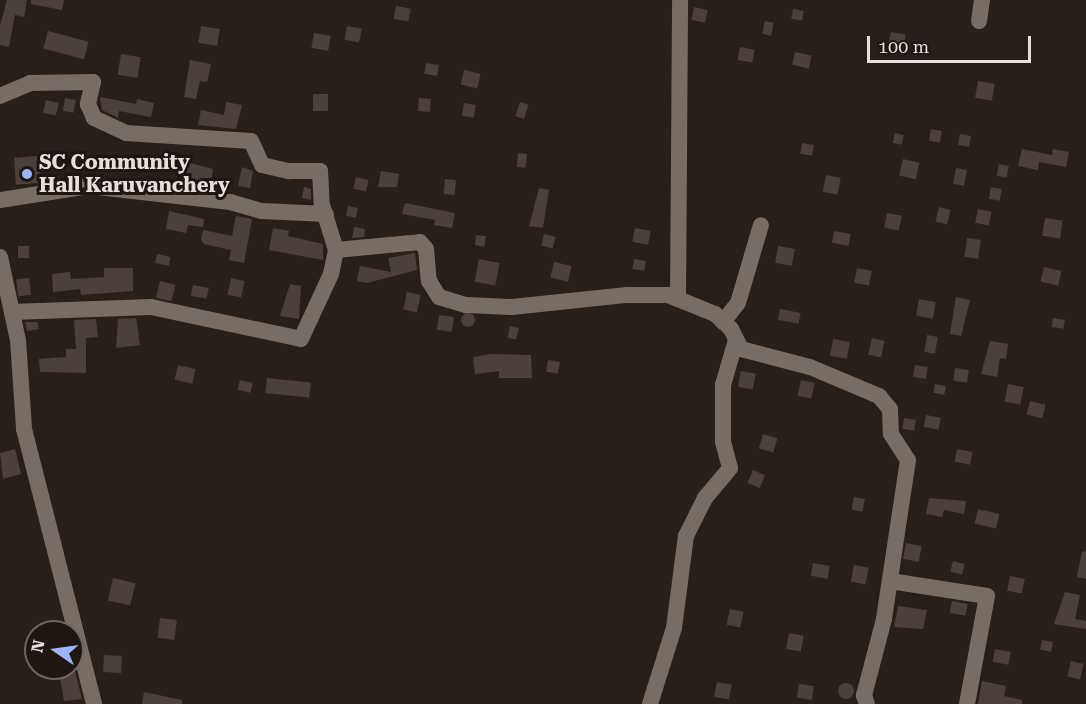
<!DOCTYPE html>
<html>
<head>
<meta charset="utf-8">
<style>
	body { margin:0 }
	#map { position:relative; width:1086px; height:704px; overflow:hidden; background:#281f18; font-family:"Roboto Serif",serif }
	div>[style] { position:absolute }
	.building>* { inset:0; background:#4c413a; transform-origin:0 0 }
	.round { border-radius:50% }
	.minor>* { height:16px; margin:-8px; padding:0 8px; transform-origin:8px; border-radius:8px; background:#786d65 }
	.dots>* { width:16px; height:16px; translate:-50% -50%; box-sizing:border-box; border:3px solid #1f160f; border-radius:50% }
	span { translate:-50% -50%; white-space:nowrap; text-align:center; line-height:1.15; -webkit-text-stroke:6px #1f160f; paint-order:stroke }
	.poi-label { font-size:20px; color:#e6dfdb; font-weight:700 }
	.left { translate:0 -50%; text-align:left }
	.north { position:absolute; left:24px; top:620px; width:60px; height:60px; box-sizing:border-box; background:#1f160f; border:2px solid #6f6661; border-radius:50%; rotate:283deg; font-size:16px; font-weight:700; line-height:24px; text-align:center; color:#e6dfdb }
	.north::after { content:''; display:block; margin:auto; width:21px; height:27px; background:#9ab5fd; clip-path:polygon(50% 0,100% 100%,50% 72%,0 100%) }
	.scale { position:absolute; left:867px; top:36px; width:164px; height:27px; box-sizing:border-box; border:3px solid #e6dfdb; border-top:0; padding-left:8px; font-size:18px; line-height:21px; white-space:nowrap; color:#e6dfdb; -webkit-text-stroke:4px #1f160f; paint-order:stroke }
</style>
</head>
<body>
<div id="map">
	<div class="building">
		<i style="clip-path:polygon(7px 0,27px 0,24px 17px,15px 15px,9px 47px,0 45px,0 26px)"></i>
		<i style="clip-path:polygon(31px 0,64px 0,62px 10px,31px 4px)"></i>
		<i style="left:396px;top:6px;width:15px;height:13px;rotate:11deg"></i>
		<i style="left:694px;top:7px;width:14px;height:13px;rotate:12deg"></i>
		<i style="left:793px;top:9px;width:11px;height:10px;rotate:10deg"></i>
		<i style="left:765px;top:21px;width:9px;height:13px;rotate:13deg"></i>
		<i style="left:201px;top:26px;width:19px;height:17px;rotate:9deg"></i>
		<i style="left:347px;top:26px;width:15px;height:14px;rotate:11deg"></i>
		<i style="left:48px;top:31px;width:42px;height:18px;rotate:15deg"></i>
		<i style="left:891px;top:32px;width:15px;height:10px;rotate:11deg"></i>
		<i style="left:314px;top:33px;width:17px;height:15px;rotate:10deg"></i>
		<i style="left:740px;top:47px;width:15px;height:13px;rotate:11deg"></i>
		<i style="left:795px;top:52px;width:17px;height:13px;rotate:13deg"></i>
		<i style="left:121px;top:54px;width:20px;height:21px;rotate:9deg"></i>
		<i style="clip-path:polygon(190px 60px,211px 64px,207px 82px,200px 81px,196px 99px,184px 97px)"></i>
		<i style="left:426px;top:63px;width:13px;height:11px;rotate:9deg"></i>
		<i style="left:464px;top:70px;width:17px;height:15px;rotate:13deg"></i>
		<i style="left:978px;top:81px;width:17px;height:17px;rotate:10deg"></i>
		<i style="left:313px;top:94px;width:15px;height:17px"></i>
		<i style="clip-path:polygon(100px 97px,136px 104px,137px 99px,154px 103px,151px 117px,119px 111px,118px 118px,102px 110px)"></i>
		<i style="left:65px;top:98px;width:11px;height:13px;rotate:10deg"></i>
		<i style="left:419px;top:98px;width:12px;height:13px;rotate:5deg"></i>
		<i style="left:46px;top:100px;width:13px;height:13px;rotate:13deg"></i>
		<i style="clip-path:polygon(226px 102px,242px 105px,236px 129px,198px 125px,201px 110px,224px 115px)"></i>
		<i style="left:520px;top:102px;width:9px;height:15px;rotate:18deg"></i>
		<i style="left:464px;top:103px;width:12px;height:13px;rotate:9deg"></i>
		<i style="left:931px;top:129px;width:11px;height:12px;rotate:10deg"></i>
		<i style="left:895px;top:133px;width:9px;height:10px;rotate:13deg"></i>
		<i style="left:960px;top:134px;width:11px;height:11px;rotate:10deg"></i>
		<i style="left:802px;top:143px;width:12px;height:11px;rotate:9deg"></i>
		<i style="clip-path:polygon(1022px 149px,1052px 155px,1053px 149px,1069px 152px,1066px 167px,1039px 162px,1038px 170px,1018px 166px)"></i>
		<i style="left:518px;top:153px;width:9px;height:14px;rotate:6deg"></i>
		<i style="left:38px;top:156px;width:27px;height:24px;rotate:86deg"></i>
		<i style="left:903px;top:159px;width:17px;height:17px;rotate:13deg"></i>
		<i style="clip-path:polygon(186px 162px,213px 169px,211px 182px,182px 182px)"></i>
		<i style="left:999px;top:164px;width:10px;height:12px;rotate:11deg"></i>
		<i style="clip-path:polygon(242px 167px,253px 171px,250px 188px,238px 186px)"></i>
		<i style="left:956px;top:168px;width:11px;height:16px;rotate:10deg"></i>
		<i style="clip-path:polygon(381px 171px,399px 174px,397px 187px,378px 187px)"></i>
		<i style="left:826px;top:175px;width:15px;height:17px;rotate:11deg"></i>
		<i style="left:356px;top:177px;width:13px;height:12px;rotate:13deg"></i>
		<i style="left:445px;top:179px;width:11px;height:15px;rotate:5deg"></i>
		<i style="clip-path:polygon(304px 187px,311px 189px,311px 200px,302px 198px)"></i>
		<i style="left:991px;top:187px;width:11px;height:12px;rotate:10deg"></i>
		<i style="clip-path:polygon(539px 188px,549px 190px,543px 228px,529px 226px)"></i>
		<i style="clip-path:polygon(405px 203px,455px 213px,452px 228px,434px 225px,435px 220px,402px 214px)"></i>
		<i style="left:348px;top:206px;width:10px;height:10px;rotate:11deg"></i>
		<i style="left:939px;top:207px;width:12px;height:15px;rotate:14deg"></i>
		<i style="left:978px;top:209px;width:14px;height:14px;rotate:12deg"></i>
		<i style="clip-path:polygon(169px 211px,204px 219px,203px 227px,188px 225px,186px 233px,166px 229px)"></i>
		<i style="left:887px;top:213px;width:15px;height:15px;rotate:11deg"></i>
		<i style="clip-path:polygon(236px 216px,252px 219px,244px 263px,229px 260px,231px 250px,204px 244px,201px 240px,203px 230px,232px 236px)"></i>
		<i style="left:1045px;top:218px;width:18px;height:18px;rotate:9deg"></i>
		<i style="clip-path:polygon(354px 227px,365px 229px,364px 237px,352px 238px)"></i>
		<i style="clip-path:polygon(273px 228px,289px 231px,288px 236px,323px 244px,323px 260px,269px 250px)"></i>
		<i style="left:635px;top:228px;width:16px;height:14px;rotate:11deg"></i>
		<i style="left:834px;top:231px;width:17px;height:12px;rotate:10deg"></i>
		<i style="left:544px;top:234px;width:12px;height:12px;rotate:14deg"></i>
		<i style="clip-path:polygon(476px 235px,486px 236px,484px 247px,475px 245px)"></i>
		<i style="left:967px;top:238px;width:14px;height:19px;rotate:8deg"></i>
		<i style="left:18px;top:246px;width:11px;height:12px"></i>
		<i style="left:778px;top:246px;width:17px;height:17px;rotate:10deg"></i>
		<i style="clip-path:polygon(415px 253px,417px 270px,367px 283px,357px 281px,360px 266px,391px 272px,388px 258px)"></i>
		<i style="left:157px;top:254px;width:14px;height:9px;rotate:12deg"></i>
		<i style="left:479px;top:259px;width:21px;height:23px;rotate:11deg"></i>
		<i style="left:634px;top:259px;width:12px;height:10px;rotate:9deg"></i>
		<i style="left:554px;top:262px;width:18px;height:16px;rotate:13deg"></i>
		<i style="left:1044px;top:267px;width:18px;height:15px;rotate:13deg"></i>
		<i style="clip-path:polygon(104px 268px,133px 268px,133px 291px,81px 295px,80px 289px,53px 292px,52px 274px,70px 272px,71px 279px,104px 277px)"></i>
		<i style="left:857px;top:268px;width:15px;height:15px;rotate:11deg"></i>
		<i style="left:29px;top:278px;width:17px;height:13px;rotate:83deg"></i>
		<i style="left:231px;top:278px;width:14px;height:17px;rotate:12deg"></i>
		<i style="left:160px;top:281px;width:16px;height:17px;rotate:14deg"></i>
		<i style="clip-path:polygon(290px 284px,301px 286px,299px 319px,280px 316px)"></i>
		<i style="left:193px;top:285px;width:16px;height:11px;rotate:11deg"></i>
		<i style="left:407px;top:292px;width:14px;height:18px;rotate:12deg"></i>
		<i style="clip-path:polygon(956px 297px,970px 300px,961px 336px,950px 334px)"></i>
		<i style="left:919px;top:299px;width:17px;height:17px;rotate:10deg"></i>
		<i style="left:780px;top:309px;width:21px;height:11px;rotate:11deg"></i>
		<i class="round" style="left:461px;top:313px;width:14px;height:14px"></i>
		<i style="left:439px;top:315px;width:15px;height:15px;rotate:8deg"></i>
		<i style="clip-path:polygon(136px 318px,140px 345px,116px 348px,118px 319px)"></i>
		<i style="left:1053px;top:318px;width:12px;height:9px;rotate:9deg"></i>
		<i style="clip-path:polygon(96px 319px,98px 337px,86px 338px,86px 373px,40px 372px,39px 359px,66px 357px,66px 349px,76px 349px,74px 320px)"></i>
		<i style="clip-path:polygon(25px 322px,37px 322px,39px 329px,27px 331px)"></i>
		<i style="left:510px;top:326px;width:9px;height:12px;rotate:13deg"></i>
		<i style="left:927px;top:335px;width:11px;height:17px;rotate:10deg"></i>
		<i style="left:872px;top:338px;width:13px;height:17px;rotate:13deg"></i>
		<i style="left:833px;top:339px;width:17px;height:17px;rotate:10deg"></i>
		<i style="clip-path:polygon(990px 341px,1008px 344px,1006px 359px,1000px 358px,997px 377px,981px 374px)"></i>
		<i style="clip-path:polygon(491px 354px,531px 355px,532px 378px,499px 378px,499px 371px,475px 374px,473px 357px)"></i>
		<i style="left:548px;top:360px;width:12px;height:12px;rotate:9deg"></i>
		<i style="left:178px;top:365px;width:18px;height:15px;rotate:13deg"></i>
		<i style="left:915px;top:365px;width:13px;height:12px;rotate:9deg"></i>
		<i style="left:955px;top:368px;width:14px;height:13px;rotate:8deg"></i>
		<i style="left:741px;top:371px;width:15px;height:16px;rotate:11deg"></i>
		<i style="left:267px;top:378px;width:44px;height:15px;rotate:6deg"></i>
		<i style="left:240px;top:380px;width:13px;height:10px;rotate:13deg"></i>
		<i style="left:801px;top:380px;width:14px;height:16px;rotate:12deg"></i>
		<i style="left:935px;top:384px;width:11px;height:9px;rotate:10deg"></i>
		<i style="left:1008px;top:384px;width:16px;height:18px;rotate:11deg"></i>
		<i style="left:1030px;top:401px;width:16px;height:14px;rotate:14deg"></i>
		<i style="left:926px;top:415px;width:15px;height:12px;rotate:11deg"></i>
		<i style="left:904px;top:418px;width:12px;height:11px;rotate:9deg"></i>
		<i style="left:763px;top:434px;width:15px;height:15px;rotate:16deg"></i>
		<i style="clip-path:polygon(15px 449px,21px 474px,3px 479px,0 453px)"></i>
		<i style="left:957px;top:449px;width:16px;height:13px;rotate:11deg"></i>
		<i style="left:753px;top:470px;width:13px;height:14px;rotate:23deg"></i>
		<i style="left:854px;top:497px;width:11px;height:13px;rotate:10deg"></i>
		<i style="clip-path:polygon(929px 498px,966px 501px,964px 514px,944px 510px,942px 517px,926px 514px)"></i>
		<i style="left:978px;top:509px;width:22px;height:15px;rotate:13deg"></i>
		<i style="left:906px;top:543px;width:16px;height:16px;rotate:11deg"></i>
		<i style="clip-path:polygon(1082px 551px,1086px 552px,1086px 579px,1077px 577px)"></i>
		<i style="left:953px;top:561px;width:12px;height:11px;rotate:14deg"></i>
		<i style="left:813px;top:563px;width:17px;height:13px;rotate:10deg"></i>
		<i style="left:854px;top:565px;width:15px;height:17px;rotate:11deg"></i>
		<i style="left:1010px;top:576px;width:15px;height:15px;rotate:11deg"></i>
		<i style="left:113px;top:578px;width:23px;height:23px;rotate:13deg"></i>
		<i style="clip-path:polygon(1065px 592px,1080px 595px,1075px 619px,1086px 621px,1086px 629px,1054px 624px)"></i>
		<i style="left:952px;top:601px;width:16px;height:12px;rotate:11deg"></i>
		<i style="clip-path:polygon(898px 606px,927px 610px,923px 629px,894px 627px)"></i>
		<i style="left:730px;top:609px;width:14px;height:16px;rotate:12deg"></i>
		<i style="left:160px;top:618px;width:17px;height:20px;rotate:7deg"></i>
		<i style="left:789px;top:633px;width:15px;height:16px;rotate:11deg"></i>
		<i style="left:1042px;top:640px;width:11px;height:10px;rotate:10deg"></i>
		<i style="left:995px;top:649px;width:16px;height:13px;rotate:11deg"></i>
		<i style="left:104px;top:655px;width:18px;height:17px;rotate:3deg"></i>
		<i style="left:1071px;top:661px;width:13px;height:16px;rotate:13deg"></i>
		<i style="clip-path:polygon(58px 668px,74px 668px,82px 699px,64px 701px)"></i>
		<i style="clip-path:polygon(982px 681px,1006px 686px,1004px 696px,1022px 700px,1022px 704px,978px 704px)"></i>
		<i style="left:717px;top:682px;width:15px;height:15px;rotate:11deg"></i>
		<i class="round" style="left:838px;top:683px;width:16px;height:16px"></i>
		<i style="left:799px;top:684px;width:15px;height:14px;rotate:8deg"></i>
		<i style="clip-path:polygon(144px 692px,182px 700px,182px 704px,142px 704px)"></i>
	</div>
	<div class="minor">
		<i style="left:979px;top:21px;width:21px;rotate:-82deg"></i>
		<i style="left:0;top:96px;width:33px;rotate:-23deg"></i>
		<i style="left:30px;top:83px;width:63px;rotate:-0.9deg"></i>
		<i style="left:93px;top:82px;width:23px;rotate:103deg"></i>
		<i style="left:88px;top:104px;width:15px;rotate:67deg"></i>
		<i style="left:94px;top:118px;width:35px;rotate:25deg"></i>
		<i style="left:126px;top:133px;width:125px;rotate:3.7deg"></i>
		<i style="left:251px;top:141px;width:26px;rotate:65deg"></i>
		<i style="left:262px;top:165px;width:28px;rotate:13deg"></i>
		<i style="left:289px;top:171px;width:31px"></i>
		<i style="left:320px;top:171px;width:34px;rotate:87deg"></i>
		<i style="left:322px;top:205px;width:47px;rotate:72.7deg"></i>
		<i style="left:336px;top:250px;width:84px;rotate:-5.4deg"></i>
		<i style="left:420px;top:242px;width:9px;rotate:49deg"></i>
		<i style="left:426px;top:249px;width:32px;rotate:85deg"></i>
		<i style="left:429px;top:281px;width:19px;rotate:58deg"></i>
		<i style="left:439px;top:297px;width:28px;rotate:17deg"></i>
		<i style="left:466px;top:305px;width:46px;rotate:2.5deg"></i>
		<i style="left:512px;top:307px;width:116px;rotate:-6deg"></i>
		<i style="left:627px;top:295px;width:41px"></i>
		<i style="left:668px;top:295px;width:51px;rotate:22deg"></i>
		<i style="left:715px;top:314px;width:22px;rotate:43deg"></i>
		<i style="left:731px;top:329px;width:22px;rotate:63deg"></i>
		<i style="left:741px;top:349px;width:71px;rotate:14.6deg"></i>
		<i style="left:810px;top:367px;width:75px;rotate:22.8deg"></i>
		<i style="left:879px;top:396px;width:17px;rotate:50deg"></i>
		<i style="left:890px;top:409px;width:25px;rotate:88deg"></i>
		<i style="left:891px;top:434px;width:31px;rotate:57deg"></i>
		<i style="left:908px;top:460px;width:161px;rotate:98.6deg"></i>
		<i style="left:884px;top:619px;width:79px;rotate:104.7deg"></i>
		<i style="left:864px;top:695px;width:9px;rotate:72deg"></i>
		<i style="left:0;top:200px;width:90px;rotate:-8.9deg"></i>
		<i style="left:89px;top:186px;width:142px;rotate:6.5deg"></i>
		<i style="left:230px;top:202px;width:33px;rotate:16deg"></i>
		<i style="left:262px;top:211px;width:64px;rotate:2.7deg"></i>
		<i style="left:0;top:257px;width:85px;rotate:77.8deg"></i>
		<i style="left:18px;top:340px;width:89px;rotate:86.1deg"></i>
		<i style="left:24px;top:429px;width:284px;rotate:75.7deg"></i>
		<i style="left:678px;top:299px;width:299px;rotate:-89.6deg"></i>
		<i style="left:12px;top:312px;width:139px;rotate:-2.1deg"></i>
		<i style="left:151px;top:307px;width:153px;rotate:12deg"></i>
		<i style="left:301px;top:339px;width:72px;rotate:-65.2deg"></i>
		<i style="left:331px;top:274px;width:25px;rotate:-78deg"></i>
		<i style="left:723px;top:322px;width:24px;rotate:-52deg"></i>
		<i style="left:738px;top:303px;width:81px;rotate:-73.6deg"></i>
		<i style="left:890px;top:581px;width:98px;rotate:8.8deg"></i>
		<i style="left:987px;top:596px;width:110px;rotate:100.5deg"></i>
		<i style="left:650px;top:704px;width:80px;rotate:-72.5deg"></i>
		<i style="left:674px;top:628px;width:93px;rotate:-82.6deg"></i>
		<i style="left:686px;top:536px;width:42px;rotate:-63.4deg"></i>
		<i style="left:705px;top:498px;width:39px;rotate:-50deg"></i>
		<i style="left:730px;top:468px;width:27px;rotate:-105deg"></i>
		<i style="left:723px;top:442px;width:57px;rotate:-90deg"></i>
		<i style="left:723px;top:385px;width:47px;rotate:-73.9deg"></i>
	</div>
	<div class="dots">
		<i style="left:27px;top:174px;background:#9ab5fd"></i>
	</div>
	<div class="poi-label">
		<span class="left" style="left:39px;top:174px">SC Community<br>Hall Karuvanchery</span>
	</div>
	<div class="north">N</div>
	<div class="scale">100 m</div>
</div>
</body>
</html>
